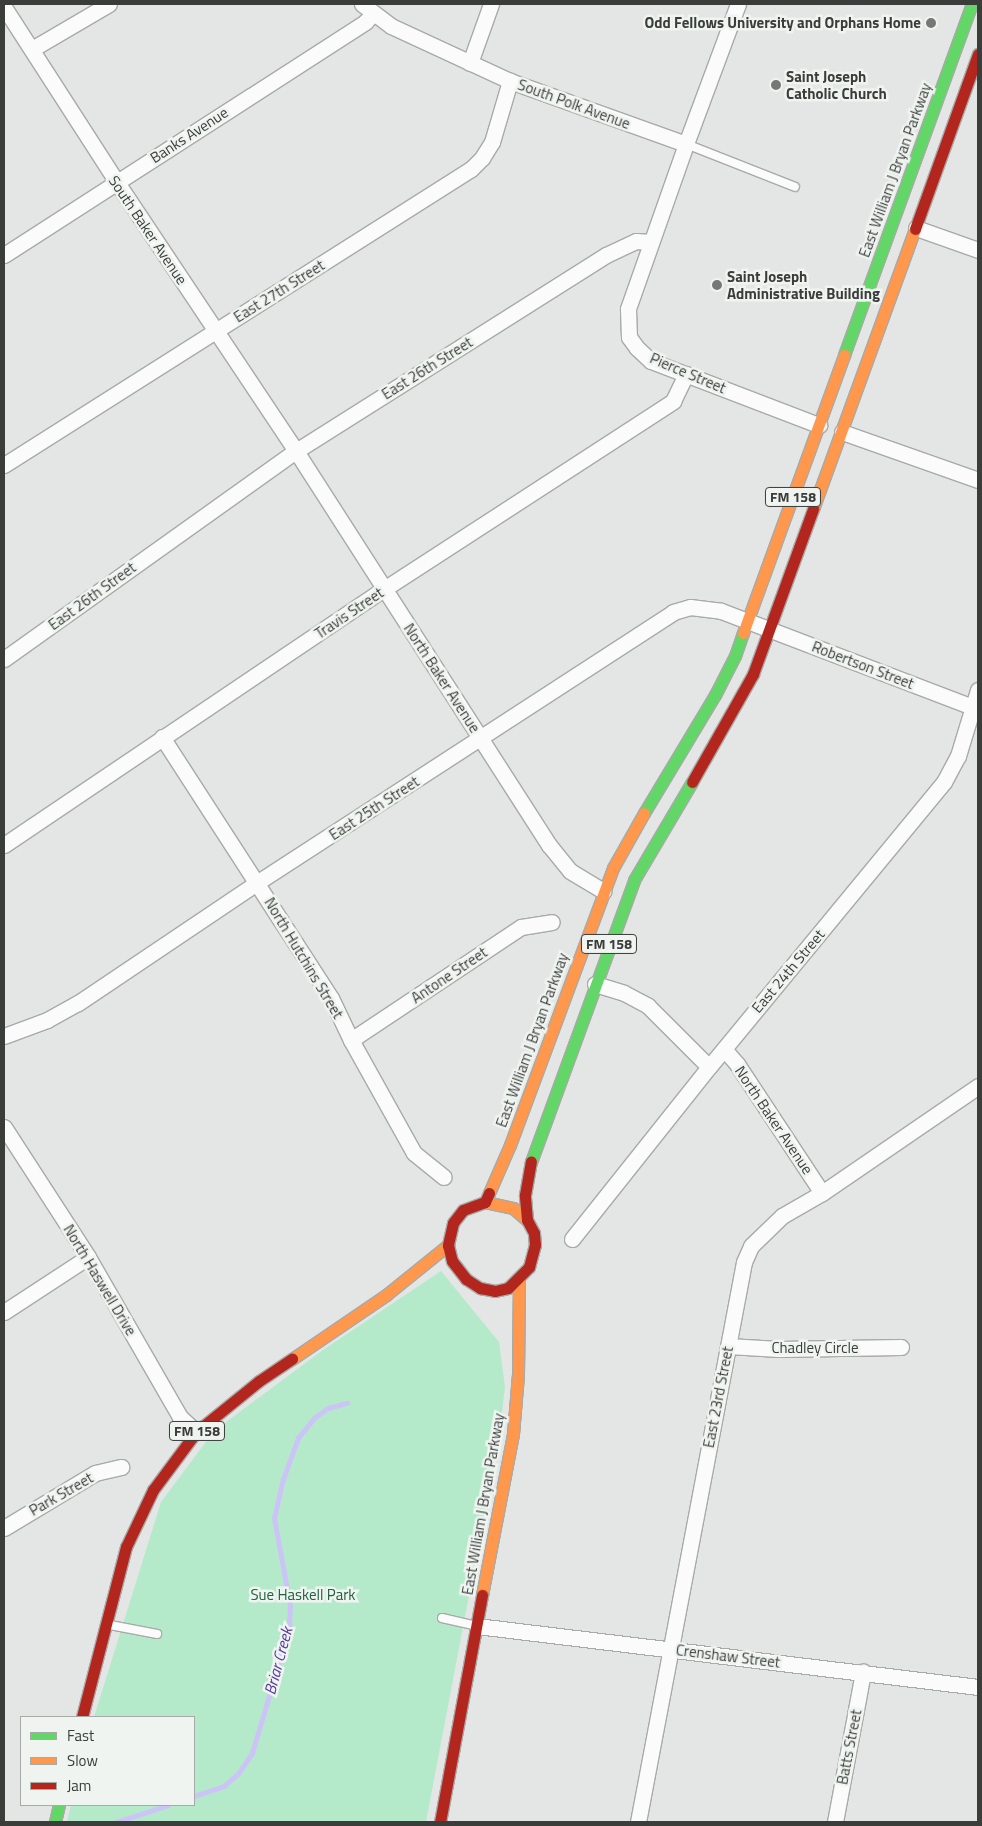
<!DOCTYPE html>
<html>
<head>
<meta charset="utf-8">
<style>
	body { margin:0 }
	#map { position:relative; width:982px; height:1826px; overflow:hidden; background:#e3e6e4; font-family:"Titillium Web",sans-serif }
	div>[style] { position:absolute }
	.green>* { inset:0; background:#b4eaca }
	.stream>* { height:4.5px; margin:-2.25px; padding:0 2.25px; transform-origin:2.25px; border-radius:2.25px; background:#ccc4f6 }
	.roads { filter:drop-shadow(1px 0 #a8aaa8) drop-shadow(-1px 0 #a8aaa8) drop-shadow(0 1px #a8aaa8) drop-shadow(0 -1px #a8aaa8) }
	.lane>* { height:8px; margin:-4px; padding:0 4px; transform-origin:4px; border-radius:4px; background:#fbfbfb }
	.street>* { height:15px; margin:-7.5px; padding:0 7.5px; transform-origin:7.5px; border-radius:7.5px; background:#fbfbfb }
	.fast>* { height:11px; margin:-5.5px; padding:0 5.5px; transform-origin:5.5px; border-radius:5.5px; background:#63d668 }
	.slow>* { height:11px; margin:-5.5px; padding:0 5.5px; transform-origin:5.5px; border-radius:5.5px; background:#ff974d }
	.jam>* { height:11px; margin:-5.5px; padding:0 5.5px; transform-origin:5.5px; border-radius:5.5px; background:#b3261e }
	.dots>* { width:14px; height:14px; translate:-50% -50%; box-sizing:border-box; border:2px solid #eff4f1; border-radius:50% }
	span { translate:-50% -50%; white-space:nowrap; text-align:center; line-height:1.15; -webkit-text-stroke:5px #eff4f1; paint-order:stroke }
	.shield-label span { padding:1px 4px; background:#eff4f1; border:1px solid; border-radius:4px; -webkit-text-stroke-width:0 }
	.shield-label { font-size:14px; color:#3b3d3b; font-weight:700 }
	.poi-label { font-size:15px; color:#3b3d3b; font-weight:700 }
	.right { translate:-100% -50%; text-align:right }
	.left { translate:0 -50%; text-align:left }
	.street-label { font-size:15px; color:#3b3d3b }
	.park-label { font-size:15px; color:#1b633d }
	.water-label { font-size:16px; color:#583ba0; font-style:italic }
	.frame { position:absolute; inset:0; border:5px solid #3b3d3b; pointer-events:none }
	.legend { position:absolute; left:20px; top:1716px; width:175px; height:90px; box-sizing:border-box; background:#eff4f1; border:1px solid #a7aba8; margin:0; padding:6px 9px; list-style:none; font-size:15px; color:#3b3d3b }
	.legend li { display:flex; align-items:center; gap:10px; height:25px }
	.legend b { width:25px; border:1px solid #a7aba8 }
</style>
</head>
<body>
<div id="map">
	<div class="green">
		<i style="clip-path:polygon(441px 1271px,499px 1342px,505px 1387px,499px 1437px,426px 1822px,67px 1822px,71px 1805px,194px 1805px,194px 1717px,94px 1717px,161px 1502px,214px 1431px,323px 1350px)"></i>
	</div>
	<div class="stream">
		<i style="left:194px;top:1796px;width:32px;rotate:-18deg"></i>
		<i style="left:224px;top:1786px;width:18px;rotate:-41deg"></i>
		<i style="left:238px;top:1774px;width:25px;rotate:-56deg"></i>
		<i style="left:252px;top:1753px;width:129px;rotate:-73.4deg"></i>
		<i style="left:289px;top:1629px;width:23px;rotate:-88deg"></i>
		<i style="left:290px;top:1606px;width:89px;rotate:-100.3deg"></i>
		<i style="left:274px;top:1518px;width:40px;rotate:-77deg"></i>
		<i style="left:283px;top:1479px;width:44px;rotate:-69.9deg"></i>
		<i style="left:298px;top:1438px;width:26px;rotate:-51deg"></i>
		<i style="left:314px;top:1418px;width:17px;rotate:-36deg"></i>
		<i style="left:328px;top:1408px;width:20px;rotate:-15deg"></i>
		<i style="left:117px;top:1822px;width:54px;rotate:-18.4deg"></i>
	</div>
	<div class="roads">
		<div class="lane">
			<i style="left:686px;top:144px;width:117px;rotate:21.5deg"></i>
			<i style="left:442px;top:1618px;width:31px;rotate:13deg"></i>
			<i style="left:110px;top:1625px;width:48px;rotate:10.8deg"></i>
		</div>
		<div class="street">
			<i style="left:362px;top:4px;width:36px;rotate:37deg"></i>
			<i style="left:391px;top:26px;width:131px;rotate:24.8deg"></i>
			<i style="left:510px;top:81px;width:187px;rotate:19.7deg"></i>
			<i style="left:738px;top:4px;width:149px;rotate:110.4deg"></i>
			<i style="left:686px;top:144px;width:175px;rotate:109.4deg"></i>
			<i style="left:628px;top:309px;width:28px;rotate:88deg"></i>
			<i style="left:629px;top:337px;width:14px;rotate:54deg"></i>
			<i style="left:637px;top:348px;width:19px;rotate:43deg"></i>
			<i style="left:651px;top:361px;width:180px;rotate:20.9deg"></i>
			<i style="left:4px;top:7px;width:207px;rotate:57.2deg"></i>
			<i style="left:116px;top:181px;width:324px;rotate:56.3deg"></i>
			<i style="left:296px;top:451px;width:468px;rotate:57.3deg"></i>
			<i style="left:549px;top:845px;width:33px;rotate:51deg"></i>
			<i style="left:570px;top:871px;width:39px;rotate:31deg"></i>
			<i style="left:32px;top:49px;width:89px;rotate:-30.3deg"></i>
			<i style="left:470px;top:63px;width:63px;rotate:-70.4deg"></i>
			<i style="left:916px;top:228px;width:66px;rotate:19.5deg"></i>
			<i style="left:4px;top:255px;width:430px;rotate:-32.8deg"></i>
			<i style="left:365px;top:22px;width:11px;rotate:-45deg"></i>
			<i style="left:842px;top:432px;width:144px;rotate:19.4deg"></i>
			<i style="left:4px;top:465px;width:553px;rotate:-32.37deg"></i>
			<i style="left:471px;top:169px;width:16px;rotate:-45deg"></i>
			<i style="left:482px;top:158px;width:19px;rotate:-58deg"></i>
			<i style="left:492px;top:142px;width:64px;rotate:-73.6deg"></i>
			<i style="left:4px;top:659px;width:359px;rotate:-35.5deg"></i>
			<i style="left:296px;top:451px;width:367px;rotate:-32.3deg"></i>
			<i style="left:606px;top:255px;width:33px;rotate:-25deg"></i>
			<i style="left:636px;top:241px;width:15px;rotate:4deg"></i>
			<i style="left:162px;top:737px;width:311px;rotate:57.1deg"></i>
			<i style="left:331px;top:998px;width:47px;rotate:64.5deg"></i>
			<i style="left:351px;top:1040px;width:129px;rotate:60.9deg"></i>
			<i style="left:414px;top:1153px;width:38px;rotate:39deg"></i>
			<i style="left:4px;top:845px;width:458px;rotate:-34deg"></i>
			<i style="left:384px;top:589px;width:345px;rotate:-33deg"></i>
			<i style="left:673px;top:401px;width:30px;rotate:-64deg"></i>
			<i style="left:595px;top:984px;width:30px;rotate:17deg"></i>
			<i style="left:624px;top:993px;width:27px;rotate:28deg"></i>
			<i style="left:648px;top:1006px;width:86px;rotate:45deg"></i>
			<i style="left:4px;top:1036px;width:46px;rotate:-20.4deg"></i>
			<i style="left:47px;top:1020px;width:35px;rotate:-29deg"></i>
			<i style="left:78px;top:1003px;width:217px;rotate:-33.9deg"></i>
			<i style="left:258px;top:882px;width:495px;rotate:-33deg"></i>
			<i style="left:673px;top:612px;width:18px;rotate:-16deg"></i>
			<i style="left:690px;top:607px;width:31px;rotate:7deg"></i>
			<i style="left:721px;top:611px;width:275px;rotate:20.9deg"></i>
			<i style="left:351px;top:1040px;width:204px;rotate:-33.6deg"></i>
			<i style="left:521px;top:927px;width:31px;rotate:-9deg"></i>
			<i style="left:724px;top:1049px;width:20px;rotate:49deg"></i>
			<i style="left:737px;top:1064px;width:154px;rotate:56.6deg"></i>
			<i style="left:4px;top:1127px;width:155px;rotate:57.1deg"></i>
			<i style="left:88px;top:1257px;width:185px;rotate:60.1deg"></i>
			<i style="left:180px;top:1417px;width:22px;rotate:43deg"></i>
			<i style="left:572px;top:1239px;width:220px;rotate:-51.5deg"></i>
			<i style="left:709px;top:1067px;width:369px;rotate:-50.5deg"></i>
			<i style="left:944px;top:782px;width:30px;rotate:-62deg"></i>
			<i style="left:958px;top:756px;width:69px;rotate:-73.1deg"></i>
			<i style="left:4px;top:1312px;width:100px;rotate:-33.2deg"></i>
			<i style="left:728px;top:1346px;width:51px;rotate:3.4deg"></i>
			<i style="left:779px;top:1349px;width:122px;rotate:-0.9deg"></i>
			<i style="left:4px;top:1528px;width:106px;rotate:-31.1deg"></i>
			<i style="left:95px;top:1473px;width:27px;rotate:-13deg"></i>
			<i style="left:477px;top:1626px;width:505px;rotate:6.94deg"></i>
			<i style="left:638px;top:1822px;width:570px;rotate:-79.28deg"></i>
			<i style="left:744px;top:1262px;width:17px;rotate:-66deg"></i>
			<i style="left:751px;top:1246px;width:43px;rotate:-44.1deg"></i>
			<i style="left:782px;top:1216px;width:46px;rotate:-29.9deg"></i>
			<i style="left:822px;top:1193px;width:189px;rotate:-34.4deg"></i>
			<i style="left:835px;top:1822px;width:153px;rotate:-79.4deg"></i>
		</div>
		<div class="fast">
			<i style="left:844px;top:355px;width:374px;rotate:-70deg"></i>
			<i style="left:644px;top:813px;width:138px;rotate:-59deg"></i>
			<i style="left:715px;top:695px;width:44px;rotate:-62.9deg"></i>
			<i style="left:735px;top:656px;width:24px;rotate:-71deg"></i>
			<i style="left:531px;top:1162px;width:300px;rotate:-69.9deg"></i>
			<i style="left:634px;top:880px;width:114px;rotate:-59.4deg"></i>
			<i style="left:55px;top:1822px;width:17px;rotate:-77deg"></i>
		</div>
		<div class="slow">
			<i style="left:813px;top:509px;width:298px;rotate:-70deg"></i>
			<i style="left:743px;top:633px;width:296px;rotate:-70deg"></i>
			<i style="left:489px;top:1193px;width:52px;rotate:-66.4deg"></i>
			<i style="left:510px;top:1145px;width:296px;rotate:-69.6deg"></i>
			<i style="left:613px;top:868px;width:63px;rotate:-60.6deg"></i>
			<i style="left:485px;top:1202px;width:29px;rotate:12deg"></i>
			<i style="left:513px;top:1208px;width:18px;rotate:41deg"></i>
			<i style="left:292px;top:1359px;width:114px;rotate:-34.2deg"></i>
			<i style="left:386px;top:1295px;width:80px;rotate:-38.9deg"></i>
			<i style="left:482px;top:1595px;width:164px;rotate:-79.1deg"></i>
			<i style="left:513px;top:1434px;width:60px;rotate:-85.2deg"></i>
			<i style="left:518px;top:1374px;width:95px;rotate:-89.4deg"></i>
		</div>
		<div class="jam">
			<i style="left:915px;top:229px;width:186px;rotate:-70.2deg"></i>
			<i style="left:692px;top:782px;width:124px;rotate:-60.5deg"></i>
			<i style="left:753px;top:674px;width:176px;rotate:-70deg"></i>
			<i style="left:489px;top:1193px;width:10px;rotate:114deg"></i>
			<i style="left:485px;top:1202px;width:23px;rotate:160deg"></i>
			<i style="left:463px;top:1210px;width:16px;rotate:128deg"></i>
			<i style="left:453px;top:1223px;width:23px;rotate:103deg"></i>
			<i style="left:448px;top:1245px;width:16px;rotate:76deg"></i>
			<i style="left:452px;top:1261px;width:23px;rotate:52deg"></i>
			<i style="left:466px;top:1279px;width:17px;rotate:33deg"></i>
			<i style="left:480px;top:1288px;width:15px;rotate:11deg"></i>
			<i style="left:495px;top:1291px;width:13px;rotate:-13deg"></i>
			<i style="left:508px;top:1288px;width:30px;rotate:-45deg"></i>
			<i style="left:529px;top:1267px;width:23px;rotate:-75deg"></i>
			<i style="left:535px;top:1245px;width:12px;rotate:-95deg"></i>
			<i style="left:534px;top:1233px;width:15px;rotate:-118deg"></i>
			<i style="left:527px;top:1220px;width:25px;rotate:-95deg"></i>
			<i style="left:525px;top:1195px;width:34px;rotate:-80deg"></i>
			<i style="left:82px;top:1717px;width:176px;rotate:-75.5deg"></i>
			<i style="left:126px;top:1547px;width:63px;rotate:-64.7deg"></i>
			<i style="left:153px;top:1490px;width:72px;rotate:-53.4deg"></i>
			<i style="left:196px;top:1432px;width:81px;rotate:-39deg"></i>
			<i style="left:259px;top:1381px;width:40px;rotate:-34deg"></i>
			<i style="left:440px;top:1822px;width:231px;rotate:-79.5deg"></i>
		</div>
	</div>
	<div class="dots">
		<i style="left:931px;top:23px;background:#767876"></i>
		<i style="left:776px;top:85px;background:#767876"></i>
		<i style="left:717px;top:285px;background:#767876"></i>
	</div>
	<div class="shield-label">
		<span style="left:793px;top:497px">FM 158</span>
		<span style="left:609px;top:944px">FM 158</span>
		<span style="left:197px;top:1431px">FM 158</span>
	</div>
	<div class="poi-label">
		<span class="right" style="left:921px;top:23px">Odd Fellows University and Orphans Home</span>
		<span class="left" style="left:786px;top:85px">Saint Joseph<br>Catholic Church</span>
		<span class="left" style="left:727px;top:285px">Saint Joseph<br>Administrative Building</span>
	</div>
	<div class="street-label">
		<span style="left:574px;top:104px;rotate:20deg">South Polk Avenue</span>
		<span style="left:189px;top:135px;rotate:-33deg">Banks Avenue</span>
		<span style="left:895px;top:170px;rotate:-70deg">East William J Bryan Parkway</span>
		<span style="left:148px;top:230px;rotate:56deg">South Baker Avenue</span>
		<span style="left:279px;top:291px;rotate:-32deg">East 27th Street</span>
		<span style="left:427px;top:368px;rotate:-32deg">East 26th Street</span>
		<span style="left:688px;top:373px;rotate:23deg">Pierce Street</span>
		<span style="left:92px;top:596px;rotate:-36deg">East 26th Street</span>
		<span style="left:349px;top:613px;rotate:-34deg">Travis Street</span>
		<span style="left:863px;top:665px;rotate:21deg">Robertson Street</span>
		<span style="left:442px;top:678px;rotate:57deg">North Baker Avenue</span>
		<span style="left:374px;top:808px;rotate:-33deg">East 25th Street</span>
		<span style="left:304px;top:958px;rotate:59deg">North Hutchins Street</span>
		<span style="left:788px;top:971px;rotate:-50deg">East 24th Street</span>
		<span style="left:449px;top:975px;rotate:-34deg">Antone Street</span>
		<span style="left:532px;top:1040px;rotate:-70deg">East William J Bryan Parkway</span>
		<span style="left:774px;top:1120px;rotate:56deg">North Baker Avenue</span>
		<span style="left:100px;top:1280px;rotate:59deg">North Haswell Drive</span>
		<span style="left:815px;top:1348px">Chadley Circle</span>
		<span style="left:718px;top:1397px;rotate:-79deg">East 23rd Street</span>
		<span style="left:61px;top:1494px;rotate:-30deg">Park Street</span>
		<span style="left:483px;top:1504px;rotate:-80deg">East William J Bryan Parkway</span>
		<span style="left:728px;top:1656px;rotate:7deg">Crenshaw Street</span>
		<span style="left:849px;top:1747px;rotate:-79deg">Batts Street</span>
	</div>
	<div class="park-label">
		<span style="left:303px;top:1595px">Sue Haskell Park</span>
	</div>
	<div class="water-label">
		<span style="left:278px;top:1661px;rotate:-75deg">Briar Creek</span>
	</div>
	<div class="frame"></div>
	<ul class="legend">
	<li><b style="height:6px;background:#63d668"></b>Fast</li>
	<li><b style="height:6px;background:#ff974d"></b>Slow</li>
	<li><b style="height:6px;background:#b3261e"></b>Jam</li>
	</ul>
</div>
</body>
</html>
